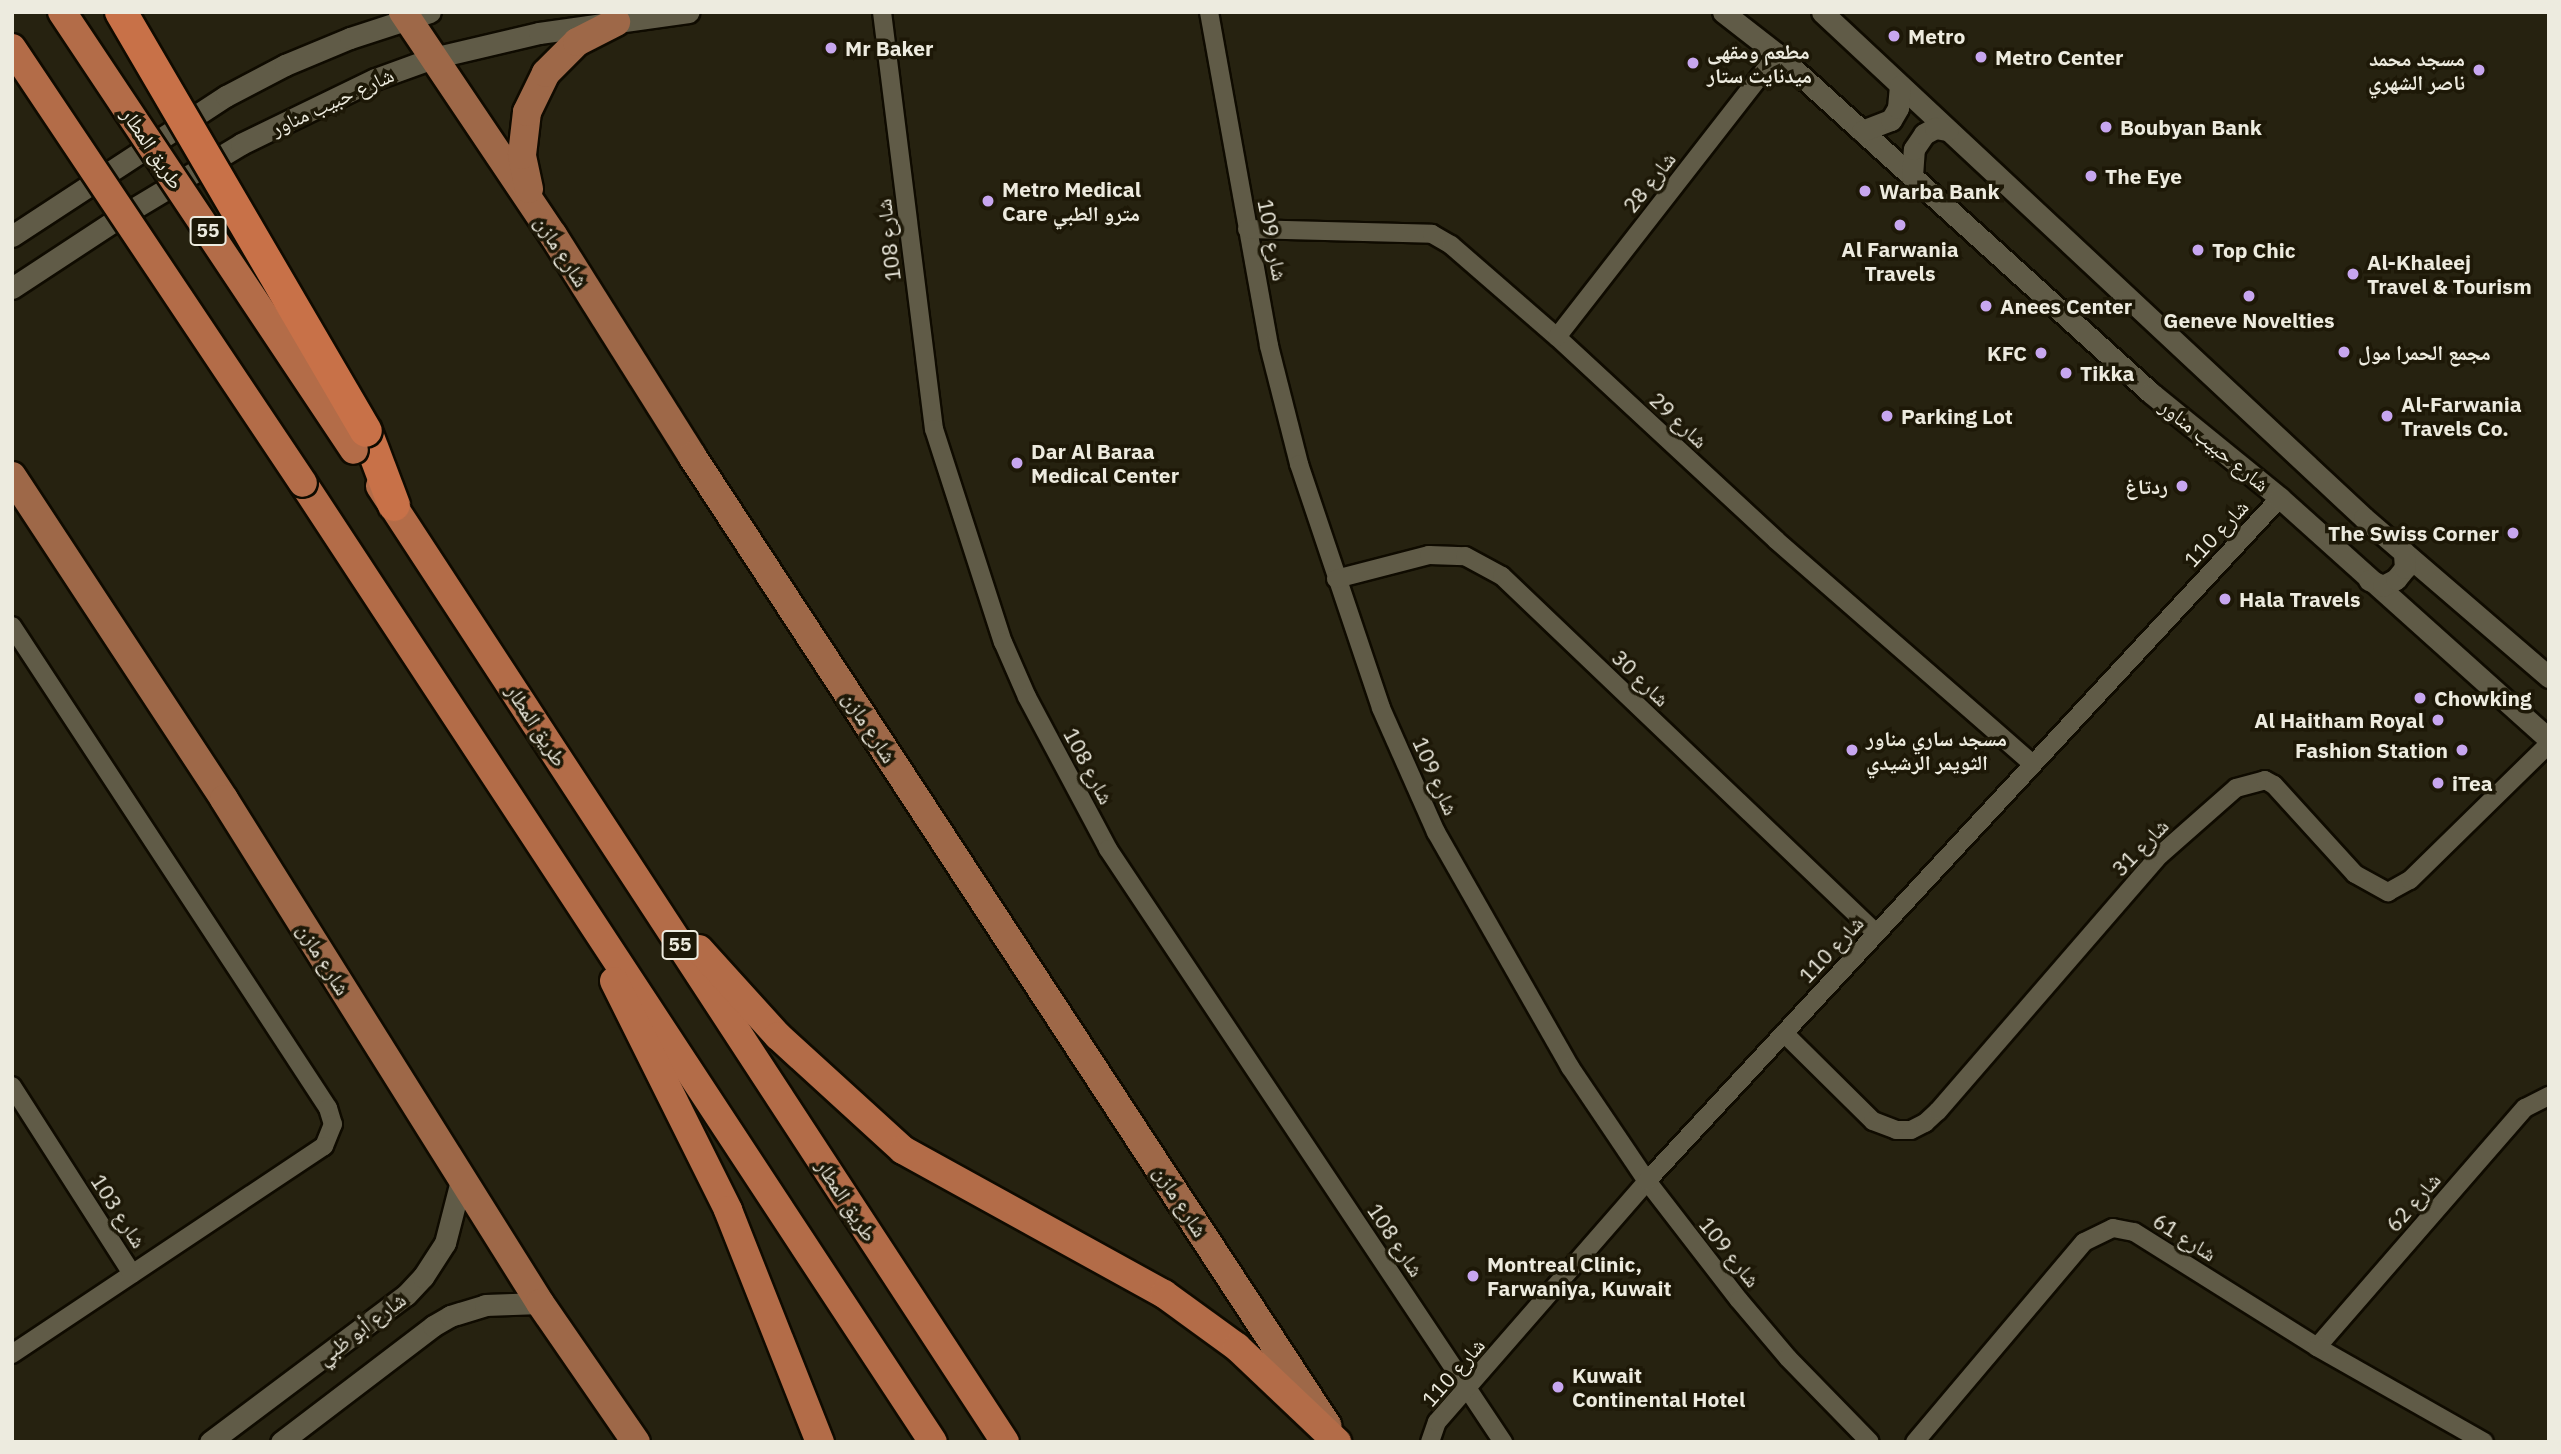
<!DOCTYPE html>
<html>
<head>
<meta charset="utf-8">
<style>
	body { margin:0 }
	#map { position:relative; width:2561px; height:1454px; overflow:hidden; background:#262210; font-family:"IBM Plex Sans","Noto Naskh Arabic",sans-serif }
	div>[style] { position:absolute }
	.roads { filter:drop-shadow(2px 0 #0f0b00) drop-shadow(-2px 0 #0f0b00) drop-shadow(0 2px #0f0b00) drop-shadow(0 -2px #0f0b00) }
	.minor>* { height:18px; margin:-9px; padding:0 9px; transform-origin:9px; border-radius:9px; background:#605b47 }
	.tertiary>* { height:21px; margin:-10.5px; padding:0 10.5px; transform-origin:10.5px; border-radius:10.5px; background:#605b47 }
	.primary>* { height:28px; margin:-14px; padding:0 14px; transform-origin:14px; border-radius:14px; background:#9e6848 }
	.trunk>* { height:28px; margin:-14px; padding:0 14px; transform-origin:14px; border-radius:14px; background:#b36c48 }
	.motorway>* { height:32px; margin:-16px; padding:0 16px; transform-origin:16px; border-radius:16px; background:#c87148 }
	.bridges { filter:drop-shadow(2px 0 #0f0b00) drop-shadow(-2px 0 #0f0b00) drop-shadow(0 2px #0f0b00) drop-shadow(0 -2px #0f0b00) }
	.trunk-bridge>* { height:28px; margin:-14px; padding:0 14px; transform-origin:14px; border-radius:14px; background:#b36c48 }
	.motorway-bridge>* { height:32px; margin:-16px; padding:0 16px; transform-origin:16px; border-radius:16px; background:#c87148 }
	.dots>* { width:19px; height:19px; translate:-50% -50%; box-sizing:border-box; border:4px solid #1d1807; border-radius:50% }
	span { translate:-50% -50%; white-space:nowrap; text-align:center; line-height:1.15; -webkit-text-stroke:7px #1d1807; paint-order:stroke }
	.shield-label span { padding:2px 5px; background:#1d1807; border:2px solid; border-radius:5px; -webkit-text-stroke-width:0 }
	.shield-label { font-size:19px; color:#edebdf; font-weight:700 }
	.poi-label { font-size:21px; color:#edebdf; font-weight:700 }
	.left { translate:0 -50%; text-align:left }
	.right { translate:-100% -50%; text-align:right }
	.street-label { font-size:21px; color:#edebdf }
	.frame { position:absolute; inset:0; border:14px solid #edebdf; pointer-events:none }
</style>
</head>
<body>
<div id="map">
	<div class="roads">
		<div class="minor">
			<i style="left:882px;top:12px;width:420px;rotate:82.9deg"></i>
			<i style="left:934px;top:429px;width:224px;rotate:72.1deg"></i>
			<i style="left:1003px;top:642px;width:60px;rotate:66.4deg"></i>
			<i style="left:1027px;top:697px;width:172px;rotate:61.9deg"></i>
			<i style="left:1108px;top:849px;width:713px;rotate:56.33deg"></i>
			<i style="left:1209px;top:12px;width:339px;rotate:79.8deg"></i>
			<i style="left:1269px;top:346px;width:122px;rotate:75.7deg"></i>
			<i style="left:1299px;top:464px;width:257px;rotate:71.4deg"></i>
			<i style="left:1381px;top:708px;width:136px;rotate:66.1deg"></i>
			<i style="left:1436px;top:832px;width:271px;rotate:60.3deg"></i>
			<i style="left:1570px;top:1067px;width:138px;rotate:56deg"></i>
			<i style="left:1647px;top:1181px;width:150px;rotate:52.3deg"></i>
			<i style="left:1739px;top:1300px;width:76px;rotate:49.8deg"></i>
			<i style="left:1788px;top:1358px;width:117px;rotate:45.7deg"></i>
			<i style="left:1247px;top:229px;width:185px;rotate:1.5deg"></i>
			<i style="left:1432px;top:234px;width:22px;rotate:30deg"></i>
			<i style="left:1451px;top:245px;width:140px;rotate:41deg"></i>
			<i style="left:1557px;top:337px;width:299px;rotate:42.8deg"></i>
			<i style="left:1776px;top:540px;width:341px;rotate:41.1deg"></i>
			<i style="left:1557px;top:337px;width:358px;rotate:-52.1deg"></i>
			<i style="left:1336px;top:579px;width:96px;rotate:-14.5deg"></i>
			<i style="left:1429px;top:555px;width:36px;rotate:2deg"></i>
			<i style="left:1465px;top:556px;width:42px;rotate:28.4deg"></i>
			<i style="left:1502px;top:576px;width:517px;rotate:43.67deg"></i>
			<i style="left:12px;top:626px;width:576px;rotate:56.75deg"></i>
			<i style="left:328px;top:1108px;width:17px;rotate:73deg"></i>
			<i style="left:333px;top:1124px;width:24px;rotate:112deg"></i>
			<i style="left:324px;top:1146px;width:375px;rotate:146.3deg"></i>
			<i style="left:1784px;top:1033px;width:125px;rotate:44.7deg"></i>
			<i style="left:1873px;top:1121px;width:25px;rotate:21deg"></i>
			<i style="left:1896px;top:1130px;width:15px"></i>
			<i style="left:1911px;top:1130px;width:16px;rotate:-27deg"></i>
			<i style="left:1925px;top:1123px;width:18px;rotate:-43deg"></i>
			<i style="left:1938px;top:1111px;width:339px;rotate:-49.1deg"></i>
			<i style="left:2160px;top:855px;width:101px;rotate:-41.4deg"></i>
			<i style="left:2236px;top:788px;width:30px;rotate:-15deg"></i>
			<i style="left:2265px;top:780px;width:10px;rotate:29deg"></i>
			<i style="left:2274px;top:785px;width:120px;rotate:47.7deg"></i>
			<i style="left:2355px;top:874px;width:38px;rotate:29deg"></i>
			<i style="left:2388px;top:892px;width:25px;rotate:-29deg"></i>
			<i style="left:2410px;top:880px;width:194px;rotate:-44.4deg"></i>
			<i style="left:12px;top:1086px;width:223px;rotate:57.4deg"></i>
			<i style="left:2317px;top:1347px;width:317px;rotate:-49deg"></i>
			<i style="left:2525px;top:1108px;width:27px;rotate:-27deg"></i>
			<i style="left:1430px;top:1442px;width:21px;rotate:-71deg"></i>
			<i style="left:1437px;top:1422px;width:320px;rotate:-48.9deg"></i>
			<i style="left:1647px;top:1181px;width:931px;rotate:-47.18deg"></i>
			<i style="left:1915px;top:1442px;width:262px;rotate:-49.8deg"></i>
			<i style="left:2084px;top:1242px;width:32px;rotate:-26deg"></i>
			<i style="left:2113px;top:1228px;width:21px;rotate:11deg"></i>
			<i style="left:2134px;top:1232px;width:216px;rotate:32.1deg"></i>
			<i style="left:2317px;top:1347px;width:192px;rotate:29.6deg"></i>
		</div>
		<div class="tertiary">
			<i style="left:1723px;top:12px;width:68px;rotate:37.9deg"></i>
			<i style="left:1777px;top:54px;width:505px;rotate:42.19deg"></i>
			<i style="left:2151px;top:393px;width:166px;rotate:39.1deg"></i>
			<i style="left:2280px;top:498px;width:361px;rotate:41.9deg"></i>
			<i style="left:1822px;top:12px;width:741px;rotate:43.03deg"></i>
			<i style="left:2364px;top:518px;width:244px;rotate:40.7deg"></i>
			<i style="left:1862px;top:131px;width:31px;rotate:-21deg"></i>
			<i style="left:1891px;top:120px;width:14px;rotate:-60deg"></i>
			<i style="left:1898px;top:108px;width:22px;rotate:-85deg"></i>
			<i style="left:1912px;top:176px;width:27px;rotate:-86deg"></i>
			<i style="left:1914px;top:149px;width:18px;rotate:-56deg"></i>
			<i style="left:1924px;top:134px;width:13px;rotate:-29deg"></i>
			<i style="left:1935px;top:128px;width:13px;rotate:9deg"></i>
			<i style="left:12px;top:236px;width:256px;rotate:-33.2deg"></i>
			<i style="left:226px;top:96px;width:67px;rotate:-27.7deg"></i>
			<i style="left:285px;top:65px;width:70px;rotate:-22.6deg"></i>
			<i style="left:350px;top:38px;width:84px;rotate:-18deg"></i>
			<i style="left:12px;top:288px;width:133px;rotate:-33.3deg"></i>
			<i style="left:123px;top:215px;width:138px;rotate:-31deg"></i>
			<i style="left:241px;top:144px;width:149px;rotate:-25.9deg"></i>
			<i style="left:375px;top:79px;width:62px;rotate:-19.9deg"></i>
			<i style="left:433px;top:58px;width:109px;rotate:-13.3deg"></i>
			<i style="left:539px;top:33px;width:151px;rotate:-8deg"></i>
			<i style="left:2369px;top:580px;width:15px;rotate:23deg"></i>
			<i style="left:2383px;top:586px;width:15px;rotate:-28deg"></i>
			<i style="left:2396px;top:579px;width:14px;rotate:-51deg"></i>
			<i style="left:2405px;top:568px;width:16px;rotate:-94deg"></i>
			<i style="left:210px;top:1442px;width:245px;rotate:-36.9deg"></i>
			<i style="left:406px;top:1295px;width:25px;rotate:-47deg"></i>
			<i style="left:423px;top:1277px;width:40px;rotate:-57.1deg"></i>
			<i style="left:445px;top:1243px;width:68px;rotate:-75.6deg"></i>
			<i style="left:281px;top:1442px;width:191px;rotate:-37.3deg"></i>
			<i style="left:433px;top:1326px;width:20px;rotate:-30deg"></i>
			<i style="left:450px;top:1316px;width:37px;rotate:-17deg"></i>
			<i style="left:485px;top:1305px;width:55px;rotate:-2.1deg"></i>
		</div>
		<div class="primary">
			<i style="left:403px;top:12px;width:269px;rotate:56.1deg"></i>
			<i style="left:553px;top:235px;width:261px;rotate:57.8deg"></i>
			<i style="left:692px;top:456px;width:1159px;rotate:56.76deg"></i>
			<i style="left:529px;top:189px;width:35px;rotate:-102deg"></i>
			<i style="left:522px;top:155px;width:43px;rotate:-83.4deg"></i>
			<i style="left:527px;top:112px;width:43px;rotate:-64deg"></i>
			<i style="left:546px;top:73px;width:44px;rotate:-45deg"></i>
			<i style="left:577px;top:42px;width:44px;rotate:-27.1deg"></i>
			<i style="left:12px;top:476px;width:386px;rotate:56.7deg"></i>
			<i style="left:224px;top:799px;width:595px;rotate:57.91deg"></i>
			<i style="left:540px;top:1303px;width:169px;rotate:55.4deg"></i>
		</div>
		<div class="trunk">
			<i style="left:303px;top:483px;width:1147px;rotate:56.7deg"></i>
			<i style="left:380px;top:486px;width:1142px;rotate:56.82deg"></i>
			<i style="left:699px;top:949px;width:118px;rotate:47.8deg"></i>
			<i style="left:778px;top:1036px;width:169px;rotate:42.4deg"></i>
			<i style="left:903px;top:1150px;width:298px;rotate:28.9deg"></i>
			<i style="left:1164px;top:1294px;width:90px;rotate:36deg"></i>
			<i style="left:1237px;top:1347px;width:138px;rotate:43.5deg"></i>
			<i style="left:614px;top:981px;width:256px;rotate:63.5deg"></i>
			<i style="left:728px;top:1210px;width:250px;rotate:68.4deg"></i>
		</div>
		<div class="motorway">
			<i style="left:366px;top:431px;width:79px;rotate:69.3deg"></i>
		</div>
	</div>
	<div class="bridges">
		<div class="trunk-bridge">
			<i style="left:62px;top:12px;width:526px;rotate:56.31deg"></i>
			<i style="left:12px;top:48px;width:523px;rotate:56.22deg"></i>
		</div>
		<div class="motorway-bridge">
			<i style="left:121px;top:12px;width:485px;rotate:59.7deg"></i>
		</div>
	</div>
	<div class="dots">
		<i style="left:1894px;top:36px;background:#c7a6ef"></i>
		<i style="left:831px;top:48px;background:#c7a6ef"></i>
		<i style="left:1981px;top:57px;background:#c7a6ef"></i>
		<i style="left:1693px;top:63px;background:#c7a6ef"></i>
		<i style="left:2479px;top:70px;background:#c7a6ef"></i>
		<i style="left:2106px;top:127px;background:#c7a6ef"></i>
		<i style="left:2091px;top:176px;background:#c7a6ef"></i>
		<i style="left:1865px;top:191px;background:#c7a6ef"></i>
		<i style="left:988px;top:201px;background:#c7a6ef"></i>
		<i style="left:1900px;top:225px;background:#c7a6ef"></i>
		<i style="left:2198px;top:250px;background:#c7a6ef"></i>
		<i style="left:2353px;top:274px;background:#c7a6ef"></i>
		<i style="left:2249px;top:296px;background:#c7a6ef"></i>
		<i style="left:1986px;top:306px;background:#c7a6ef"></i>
		<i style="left:2344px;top:352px;background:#c7a6ef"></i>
		<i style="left:2041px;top:353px;background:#c7a6ef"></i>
		<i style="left:2066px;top:373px;background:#c7a6ef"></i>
		<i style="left:1887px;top:416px;background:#c7a6ef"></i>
		<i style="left:2387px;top:416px;background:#c7a6ef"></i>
		<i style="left:1017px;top:463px;background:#c7a6ef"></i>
		<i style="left:2182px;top:486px;background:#c7a6ef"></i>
		<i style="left:2513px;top:533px;background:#c7a6ef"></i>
		<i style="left:2225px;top:599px;background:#c7a6ef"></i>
		<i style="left:2420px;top:698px;background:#c7a6ef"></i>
		<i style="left:2438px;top:720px;background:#c7a6ef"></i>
		<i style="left:1852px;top:750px;background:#c7a6ef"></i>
		<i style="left:2462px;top:750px;background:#c7a6ef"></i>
		<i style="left:2438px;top:783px;background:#c7a6ef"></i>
		<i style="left:1473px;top:1276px;background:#c7a6ef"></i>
		<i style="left:1558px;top:1387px;background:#c7a6ef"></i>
	</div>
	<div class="shield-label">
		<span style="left:208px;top:231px">55</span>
		<span style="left:680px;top:945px">55</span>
	</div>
	<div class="poi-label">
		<span class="left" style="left:1908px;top:36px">Metro</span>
		<span class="left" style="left:845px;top:48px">Mr Baker</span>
		<span class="left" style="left:1707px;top:63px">مطعم ومقهى<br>ميدنايت ستار</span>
		<span class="left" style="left:1995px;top:57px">Metro Center</span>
		<span class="right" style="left:2465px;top:70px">مسجد محمد<br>ناصر الشهري</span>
		<span class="left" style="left:2120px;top:127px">Boubyan Bank</span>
		<span class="left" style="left:2105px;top:176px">The Eye</span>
		<span class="left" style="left:1002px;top:201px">Metro Medical<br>Care مترو الطبي</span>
		<span class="left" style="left:1879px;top:191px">Warba Bank</span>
		<span style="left:1900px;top:261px">Al Farwania<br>Travels</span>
		<span class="left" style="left:2212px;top:250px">Top Chic</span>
		<span class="left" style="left:2367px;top:274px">Al-Khaleej<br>Travel &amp; Tourism</span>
		<span class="left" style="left:2000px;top:306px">Anees Center</span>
		<span style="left:2249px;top:320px">Geneve Novelties</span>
		<span class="left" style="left:2358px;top:352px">مجمع الحمرا مول</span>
		<span class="right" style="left:2027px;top:353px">KFC</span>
		<span class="left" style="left:2080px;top:373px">Tikka</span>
		<span class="left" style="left:2401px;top:416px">Al-Farwania<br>Travels Co.</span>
		<span class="left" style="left:1901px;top:416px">Parking Lot</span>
		<span class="left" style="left:1031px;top:463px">Dar Al Baraa<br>Medical Center</span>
		<span class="right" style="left:2168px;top:486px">ردتاغ</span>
		<span class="right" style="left:2499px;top:533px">The Swiss Corner</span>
		<span class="left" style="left:2239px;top:599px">Hala Travels</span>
		<span class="left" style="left:2434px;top:698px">Chowking</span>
		<span class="right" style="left:2424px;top:720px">Al Haitham Royal</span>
		<span class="left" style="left:1866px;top:750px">مسجد ساري مناور<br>الثويمر الرشيدي</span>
		<span class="right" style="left:2448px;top:750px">Fashion Station</span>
		<span class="left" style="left:2452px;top:783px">iTea</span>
		<span class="left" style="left:1487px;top:1276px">Montreal Clinic,<br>Farwaniya, Kuwait</span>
		<span class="left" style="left:1572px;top:1387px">Kuwait<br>Continental Hotel</span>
	</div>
	<div class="street-label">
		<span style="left:332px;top:101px;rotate:-25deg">شارع حبيب مناور</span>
		<span style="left:153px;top:148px;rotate:56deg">طريق المطار</span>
		<span style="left:1649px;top:182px;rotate:-52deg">شارع 28</span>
		<span style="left:888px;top:240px;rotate:-97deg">شارع 108</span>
		<span style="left:1273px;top:240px;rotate:79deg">شارع 109</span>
		<span style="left:562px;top:251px;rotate:57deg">شارع مازن</span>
		<span style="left:1679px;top:420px;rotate:43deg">شارع 29</span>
		<span style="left:2215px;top:445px;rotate:39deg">شارع حبيب مناور</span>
		<span style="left:2216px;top:533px;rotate:-47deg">شارع 110</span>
		<span style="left:1641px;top:678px;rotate:44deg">شارع 30</span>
		<span style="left:537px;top:725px;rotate:57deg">طريق المطار</span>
		<span style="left:870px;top:727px;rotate:57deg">شارع مازن</span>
		<span style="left:1089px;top:766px;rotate:62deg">شارع 108</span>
		<span style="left:1436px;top:776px;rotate:66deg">شارع 109</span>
		<span style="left:2140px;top:847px;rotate:-46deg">شارع 31</span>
		<span style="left:1831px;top:949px;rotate:-47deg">شارع 110</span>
		<span style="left:324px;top:959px;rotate:58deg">شارع مازن</span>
		<span style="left:847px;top:1200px;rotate:57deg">طريق المطار</span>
		<span style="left:1181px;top:1201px;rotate:57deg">شارع مازن</span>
		<span style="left:2413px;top:1202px;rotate:-49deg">شارع 62</span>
		<span style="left:119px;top:1211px;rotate:57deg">شارع 103</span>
		<span style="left:2185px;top:1237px;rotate:32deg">شارع 61</span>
		<span style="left:1396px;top:1240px;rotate:56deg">شارع 108</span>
		<span style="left:1730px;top:1252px;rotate:51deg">شارع 109</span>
		<span style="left:361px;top:1328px;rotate:-37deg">شارع أبو ظبي</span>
		<span style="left:1453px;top:1372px;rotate:-49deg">شارع 110</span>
	</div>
	<div class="frame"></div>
</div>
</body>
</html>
